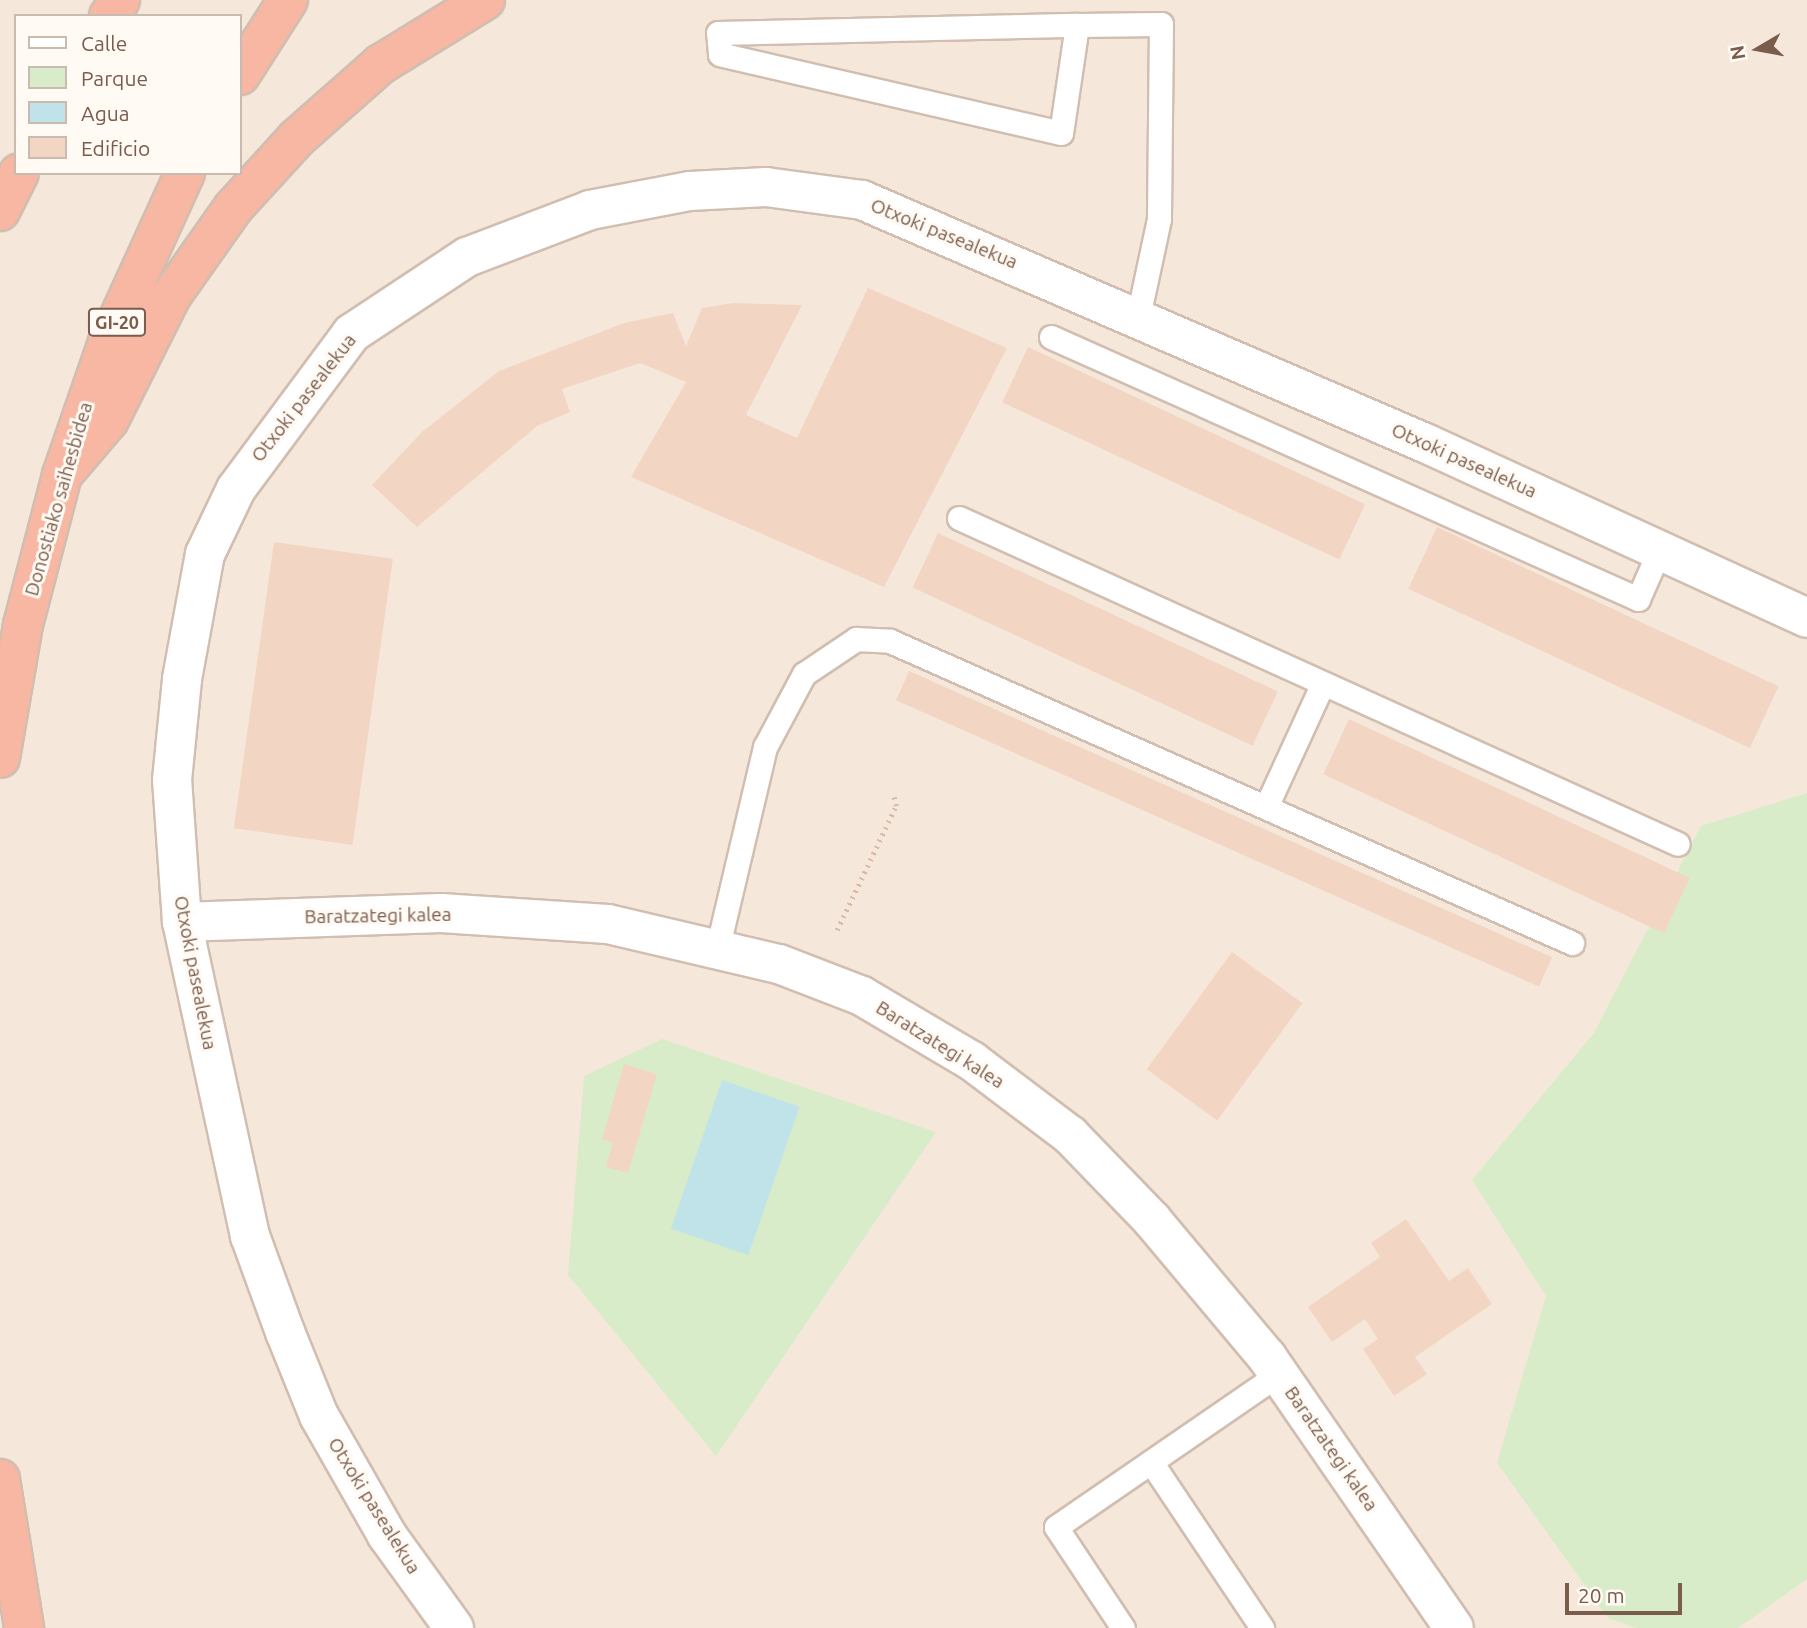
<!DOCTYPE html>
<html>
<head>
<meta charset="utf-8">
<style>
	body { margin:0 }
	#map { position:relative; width:1807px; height:1628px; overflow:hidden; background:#fdf6ec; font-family:Ubuntu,sans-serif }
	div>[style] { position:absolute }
	.residential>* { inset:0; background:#f5e8da }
	.green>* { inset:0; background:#d8ecc9 }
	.water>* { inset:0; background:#bfe3e8; transform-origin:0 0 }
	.building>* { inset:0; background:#f3d5c3; transform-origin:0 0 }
	.path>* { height:4.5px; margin-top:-2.25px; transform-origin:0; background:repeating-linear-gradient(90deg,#d9b8a5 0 2px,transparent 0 7px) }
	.roads { filter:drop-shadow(2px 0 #d1beb0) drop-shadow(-2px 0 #d1beb0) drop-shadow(0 2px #d1beb0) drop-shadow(0 -2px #d1beb0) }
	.lane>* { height:23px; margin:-11.5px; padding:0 11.5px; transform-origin:11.5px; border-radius:11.5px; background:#fff }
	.street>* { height:38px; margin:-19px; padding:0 19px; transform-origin:19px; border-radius:19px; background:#fff }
	.highway>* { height:38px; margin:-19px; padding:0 19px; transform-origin:19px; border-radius:19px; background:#f7b7a3 }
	span { translate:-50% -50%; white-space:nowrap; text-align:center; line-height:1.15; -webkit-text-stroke:6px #fffaf3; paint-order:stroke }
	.shield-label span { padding:2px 5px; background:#fffaf3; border:2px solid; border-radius:5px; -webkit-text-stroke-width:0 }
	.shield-label { font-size:18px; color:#7a5c4d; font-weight:700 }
	.street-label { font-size:19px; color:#7a5c4d }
	.legend { position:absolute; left:14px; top:14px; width:228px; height:161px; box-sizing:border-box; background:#fffaf3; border:2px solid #cabbb1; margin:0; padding:9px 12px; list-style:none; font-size:21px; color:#7a5c4d }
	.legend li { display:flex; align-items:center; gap:14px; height:35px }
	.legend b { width:35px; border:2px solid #cabbb1 }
	.north { position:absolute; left:1723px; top:14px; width:70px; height:70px; -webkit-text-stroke:5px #fffaf3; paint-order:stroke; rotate:260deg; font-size:19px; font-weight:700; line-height:28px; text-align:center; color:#7a5c4d }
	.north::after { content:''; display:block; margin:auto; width:24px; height:32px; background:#7a5c4d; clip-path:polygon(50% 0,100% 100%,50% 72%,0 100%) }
	.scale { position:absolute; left:1565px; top:1583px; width:117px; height:32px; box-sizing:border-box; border:4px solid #7a5c4d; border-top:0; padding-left:9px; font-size:21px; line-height:24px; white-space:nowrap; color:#7a5c4d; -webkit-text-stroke:5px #fffaf3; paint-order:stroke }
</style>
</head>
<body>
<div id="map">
	<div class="residential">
		<i style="clip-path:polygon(evenodd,0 0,1807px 0,1807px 1628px,0 1628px,0 0,16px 16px,240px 16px,240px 173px,16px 173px,16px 16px)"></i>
	</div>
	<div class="green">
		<i style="clip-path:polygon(1807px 793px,1807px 1579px,1738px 1628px,1636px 1628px,1608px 1618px,1497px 1463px,1546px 1296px,1472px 1180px,1594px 1033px,1701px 826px)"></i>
		<i style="clip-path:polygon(662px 1039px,936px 1132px,716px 1456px,568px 1275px,584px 1076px)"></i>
	</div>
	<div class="water">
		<i style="left:722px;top:1080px;width:82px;height:157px;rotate:19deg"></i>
	</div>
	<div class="building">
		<i style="clip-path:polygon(868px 288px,1007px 348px,884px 587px,631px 477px,686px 382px,640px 363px,562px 389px,570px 412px,537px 426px,417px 527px,372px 485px,422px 432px,499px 371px,624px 323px,673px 313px,686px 346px,702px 308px,733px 303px,802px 305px,746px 415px,797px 438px)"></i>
		<i style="left:1028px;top:347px;width:372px;height:61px;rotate:25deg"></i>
		<i style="left:1437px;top:527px;width:377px;height:68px;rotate:25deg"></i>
		<i style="left:938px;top:533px;width:375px;height:60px;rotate:25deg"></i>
		<i style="left:274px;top:542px;width:120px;height:289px;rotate:8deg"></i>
		<i style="left:909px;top:671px;width:704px;height:32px;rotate:24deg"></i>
		<i style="left:1349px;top:719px;width:376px;height:61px;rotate:25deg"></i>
		<i style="left:1232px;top:952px;width:87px;height:145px;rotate:36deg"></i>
		<i style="clip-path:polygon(624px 1064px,657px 1074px,628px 1173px,606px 1167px,613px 1143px,602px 1139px)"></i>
		<i style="clip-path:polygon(1406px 1219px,1449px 1281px,1468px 1268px,1492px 1304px,1415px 1357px,1427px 1374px,1394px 1396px,1363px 1349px,1378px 1339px,1365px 1319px,1332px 1342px,1308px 1307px,1380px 1257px,1371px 1243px)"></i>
	</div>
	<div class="path">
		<i style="left:837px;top:930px;width:137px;rotate:-64.6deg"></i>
		<i style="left:896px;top:806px;width:9px;rotate:-103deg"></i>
	</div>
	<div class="roads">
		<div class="lane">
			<i style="left:1077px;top:25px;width:109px;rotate:98.4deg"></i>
			<i style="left:1061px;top:133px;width:350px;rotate:-167deg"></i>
			<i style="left:720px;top:54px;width:21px;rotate:-95deg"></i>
			<i style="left:718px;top:33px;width:359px;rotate:-1.3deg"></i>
			<i style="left:1077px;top:25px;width:84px;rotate:-0.7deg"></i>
			<i style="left:1161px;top:24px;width:195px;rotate:90.6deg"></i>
			<i style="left:1159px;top:219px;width:100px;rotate:102.1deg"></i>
			<i style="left:1051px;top:337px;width:643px;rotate:24.05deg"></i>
			<i style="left:1638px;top:599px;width:55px;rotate:-66.3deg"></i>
			<i style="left:959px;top:518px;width:789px;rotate:24.39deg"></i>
			<i style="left:1266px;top:807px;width:134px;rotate:-65.3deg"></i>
			<i style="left:717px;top:950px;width:209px;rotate:-76.7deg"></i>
			<i style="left:765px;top:747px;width:83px;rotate:-61.9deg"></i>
			<i style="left:804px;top:674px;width:63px;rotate:-33.9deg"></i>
			<i style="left:856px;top:639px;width:34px;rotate:3deg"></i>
			<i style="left:890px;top:641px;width:746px;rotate:23.88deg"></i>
			<i style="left:1151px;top:1462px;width:200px;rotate:56.2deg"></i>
			<i style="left:1123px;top:1628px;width:121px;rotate:-123.6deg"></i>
			<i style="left:1056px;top:1527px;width:270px;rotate:-34.5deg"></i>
		</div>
		<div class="street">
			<i style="left:182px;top:922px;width:259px;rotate:-2deg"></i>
			<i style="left:441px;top:913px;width:167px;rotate:3.8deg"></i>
			<i style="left:608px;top:924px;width:176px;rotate:13.2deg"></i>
			<i style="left:779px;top:964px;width:89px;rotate:21.1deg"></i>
			<i style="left:862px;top:996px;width:128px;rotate:30.6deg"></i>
			<i style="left:972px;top:1061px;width:123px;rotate:37.1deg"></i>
			<i style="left:1070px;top:1135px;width:118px;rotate:46deg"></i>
			<i style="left:1152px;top:1220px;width:179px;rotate:50deg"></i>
			<i style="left:1267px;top:1357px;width:329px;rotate:55.4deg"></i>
			<i style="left:454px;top:1628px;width:115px;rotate:-125.8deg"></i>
			<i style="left:387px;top:1535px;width:137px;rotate:-119.7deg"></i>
			<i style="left:319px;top:1416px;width:91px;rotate:-112deg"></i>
			<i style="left:285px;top:1332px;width:102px;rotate:-110deg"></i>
			<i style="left:250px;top:1236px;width:321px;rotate:-102.2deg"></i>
			<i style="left:182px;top:922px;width:142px;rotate:-94deg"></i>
			<i style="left:172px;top:780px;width:101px;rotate:-84.3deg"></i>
			<i style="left:182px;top:679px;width:127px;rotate:-79.6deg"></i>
			<i style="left:205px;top:554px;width:72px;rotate:-64.5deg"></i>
			<i style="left:236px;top:489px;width:194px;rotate:-53.4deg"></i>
			<i style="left:352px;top:333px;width:138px;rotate:-33.5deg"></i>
			<i style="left:467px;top:257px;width:132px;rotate:-20.9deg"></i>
			<i style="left:590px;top:210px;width:102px;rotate:-10.8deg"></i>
			<i style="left:690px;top:191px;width:76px;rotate:-3deg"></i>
			<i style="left:766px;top:187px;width:97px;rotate:7.7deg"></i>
			<i style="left:862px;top:200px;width:613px;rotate:23.35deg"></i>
			<i style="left:1425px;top:443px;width:420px;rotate:24.6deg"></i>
		</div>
		<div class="highway">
			<i style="left:109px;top:16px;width:19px;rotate:-55deg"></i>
			<i style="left:240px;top:75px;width:89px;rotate:-57.4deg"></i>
			<i style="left:0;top:211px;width:42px;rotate:-63.4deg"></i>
			<i style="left:62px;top:475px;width:72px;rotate:-49.5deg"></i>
			<i style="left:109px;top:420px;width:139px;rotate:-63.4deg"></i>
			<i style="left:171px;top:296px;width:108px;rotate:-54.8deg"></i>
			<i style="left:233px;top:208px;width:95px;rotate:-47.6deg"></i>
			<i style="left:297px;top:138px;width:112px;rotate:-41.4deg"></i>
			<i style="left:381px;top:64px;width:122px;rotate:-31.6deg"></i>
			<i style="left:0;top:758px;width:135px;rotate:-80.2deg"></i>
			<i style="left:23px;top:625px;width:155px;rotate:-75.4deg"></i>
			<i style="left:62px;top:475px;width:141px;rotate:-70.9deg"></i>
			<i style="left:108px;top:342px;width:186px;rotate:-65.5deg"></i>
			<i style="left:0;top:1479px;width:151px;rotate:80.8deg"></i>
		</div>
	</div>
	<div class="shield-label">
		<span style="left:117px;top:322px">GI-20</span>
	</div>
	<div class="street-label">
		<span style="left:944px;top:234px;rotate:22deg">Otxoki pasealekua</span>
		<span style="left:304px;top:398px;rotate:-52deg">Otxoki pasealekua</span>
		<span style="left:1464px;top:461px;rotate:24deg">Otxoki pasealekua</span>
		<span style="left:59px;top:499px;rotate:-74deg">Donostiako saihesbidea</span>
		<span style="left:378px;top:916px;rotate:-1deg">Baratzategi kalea</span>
		<span style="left:195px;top:973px;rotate:79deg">Otxoki pasealekua</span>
		<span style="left:940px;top:1045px;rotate:32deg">Baratzategi kalea</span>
		<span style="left:1331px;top:1449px;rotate:55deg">Baratzategi kalea</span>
		<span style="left:374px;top:1506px;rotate:58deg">Otxoki pasealekua</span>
	</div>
	<ul class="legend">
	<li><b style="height:9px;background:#fff"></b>Calle</li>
	<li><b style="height:19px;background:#d8ecc9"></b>Parque</li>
	<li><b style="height:19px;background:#bfe3e8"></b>Agua</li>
	<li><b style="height:19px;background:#f3d5c3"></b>Edificio</li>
	</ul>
	<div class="north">N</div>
	<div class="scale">20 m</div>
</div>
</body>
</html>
